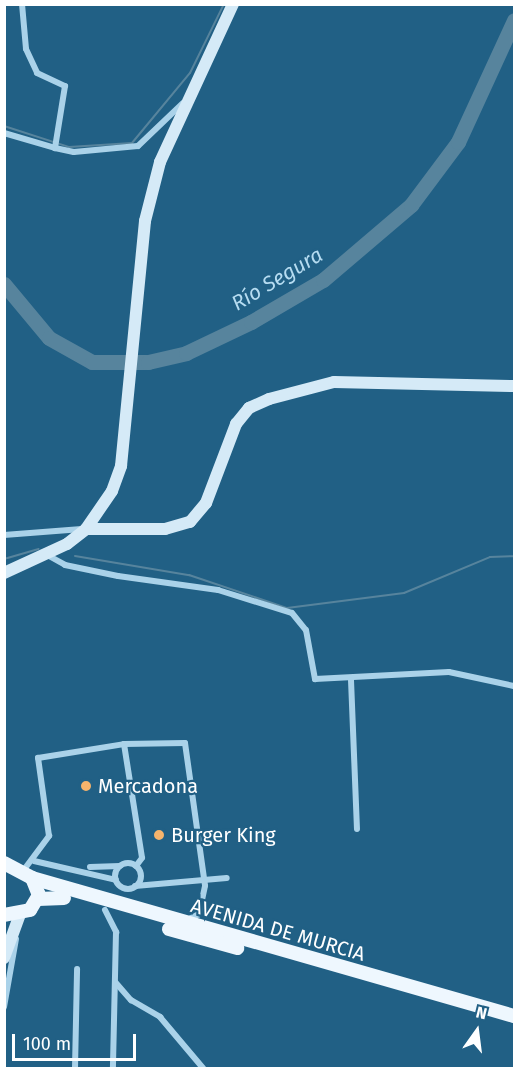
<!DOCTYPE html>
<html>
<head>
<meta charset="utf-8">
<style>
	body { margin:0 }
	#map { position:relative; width:519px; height:1073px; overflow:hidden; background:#216085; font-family:"Fira Sans",sans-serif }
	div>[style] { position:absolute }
	.stream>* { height:2px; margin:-1px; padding:0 1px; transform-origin:1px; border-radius:1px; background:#57849d }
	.river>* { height:15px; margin:-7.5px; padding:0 7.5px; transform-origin:7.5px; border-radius:7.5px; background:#57849d }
	.street>* { height:6px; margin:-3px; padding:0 3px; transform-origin:3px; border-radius:3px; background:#aad2e9 }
	.street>.ring { margin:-3px; padding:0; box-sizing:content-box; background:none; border:6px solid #aad2e9; border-radius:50% }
	.secondary>* { height:12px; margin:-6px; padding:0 6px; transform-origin:6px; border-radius:6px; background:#d5eaf7 }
	.primary>* { height:14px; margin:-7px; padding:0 7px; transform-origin:7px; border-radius:7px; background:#eef7fe }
	.dots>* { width:16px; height:16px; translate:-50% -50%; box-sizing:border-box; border:3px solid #216085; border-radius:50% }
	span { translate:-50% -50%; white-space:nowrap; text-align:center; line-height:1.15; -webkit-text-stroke:4.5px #216085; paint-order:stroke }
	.poi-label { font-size:20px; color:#fff }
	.left { translate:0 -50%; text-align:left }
	.street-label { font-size:20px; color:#fff }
	.water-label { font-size:21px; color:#b6dcf1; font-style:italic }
	.frame { position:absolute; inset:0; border:6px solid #fff; pointer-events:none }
	.north { position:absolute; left:447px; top:1001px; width:60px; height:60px; -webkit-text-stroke:4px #216085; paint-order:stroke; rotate:14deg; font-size:16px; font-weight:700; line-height:24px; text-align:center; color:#fff }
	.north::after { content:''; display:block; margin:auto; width:21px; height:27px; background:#fff; clip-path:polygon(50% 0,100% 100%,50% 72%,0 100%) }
	.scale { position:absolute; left:12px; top:1034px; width:124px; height:27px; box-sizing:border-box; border:3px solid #fff; border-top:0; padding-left:8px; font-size:18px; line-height:21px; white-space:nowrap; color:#fff; -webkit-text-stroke:4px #216085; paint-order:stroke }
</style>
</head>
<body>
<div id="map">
	<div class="stream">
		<i style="left:4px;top:126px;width:68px;rotate:17.9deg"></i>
		<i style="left:69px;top:147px;width:63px;rotate:-3.6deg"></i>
		<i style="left:132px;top:143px;width:91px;rotate:-50.4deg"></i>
		<i style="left:190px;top:73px;width:77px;rotate:-63.8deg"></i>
		<i style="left:75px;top:556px;width:116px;rotate:9.5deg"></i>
		<i style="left:189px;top:575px;width:103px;rotate:18.6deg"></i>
		<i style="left:287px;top:608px;width:118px;rotate:-7.3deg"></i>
		<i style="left:404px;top:593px;width:93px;rotate:-22.7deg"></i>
		<i style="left:490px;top:557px;width:24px;rotate:-2deg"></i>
		<i style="left:4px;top:559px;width:36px;rotate:-16deg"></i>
	</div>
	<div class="river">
		<i style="left:4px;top:284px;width:70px;rotate:50.2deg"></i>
		<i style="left:49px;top:338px;width:49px;rotate:29.2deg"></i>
		<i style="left:92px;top:362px;width:56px"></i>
		<i style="left:148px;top:362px;width:39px;rotate:-13deg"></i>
		<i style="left:186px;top:353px;width:72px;rotate:-25.5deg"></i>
		<i style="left:251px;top:322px;width:83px;rotate:-30.3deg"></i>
		<i style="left:323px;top:280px;width:116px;rotate:-40.4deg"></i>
		<i style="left:411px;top:205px;width:79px;rotate:-53.3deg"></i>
		<i style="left:458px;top:142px;width:134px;rotate:-65.3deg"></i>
	</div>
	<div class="street">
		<i style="left:22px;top:4px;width:45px;rotate:84.9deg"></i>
		<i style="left:26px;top:49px;width:26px;rotate:65deg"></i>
		<i style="left:37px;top:73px;width:31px;rotate:25deg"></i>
		<i style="left:65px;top:86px;width:63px;rotate:99.2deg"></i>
		<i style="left:55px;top:148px;width:19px;rotate:12deg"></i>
		<i style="left:74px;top:152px;width:64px;rotate:-5.4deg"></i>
		<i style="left:138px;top:146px;width:62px;rotate:-43.7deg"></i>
		<i style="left:4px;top:133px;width:53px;rotate:16.4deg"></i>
		<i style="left:4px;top:535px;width:78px;rotate:-4.4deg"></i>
		<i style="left:49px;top:556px;width:18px;rotate:29deg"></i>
		<i style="left:65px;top:565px;width:54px;rotate:11.7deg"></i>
		<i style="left:118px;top:576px;width:101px;rotate:8deg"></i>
		<i style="left:218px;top:590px;width:77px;rotate:17.3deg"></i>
		<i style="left:292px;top:613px;width:22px;rotate:51deg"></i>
		<i style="left:306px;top:630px;width:50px;rotate:79.6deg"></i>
		<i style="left:315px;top:679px;width:134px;rotate:-3deg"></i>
		<i style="left:449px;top:672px;width:66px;rotate:12.2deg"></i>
		<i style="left:351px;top:680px;width:149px;rotate:87.7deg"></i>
		<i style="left:124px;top:744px;width:115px;rotate:81deg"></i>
		<i style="left:142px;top:858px;width:10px;rotate:127deg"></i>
		<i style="left:34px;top:861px;width:84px;rotate:13deg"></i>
		<i class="ring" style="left:115px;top:863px;width:20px;height:20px"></i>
		<i style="left:90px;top:867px;width:30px;rotate:-2deg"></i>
		<i style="left:23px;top:871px;width:44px;rotate:-53.4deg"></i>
		<i style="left:49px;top:836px;width:79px;rotate:-98deg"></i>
		<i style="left:38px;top:758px;width:87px;rotate:-9.2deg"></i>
		<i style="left:124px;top:744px;width:61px;rotate:-0.9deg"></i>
		<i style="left:185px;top:743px;width:144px;rotate:82deg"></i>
		<i style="left:205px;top:886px;width:29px;rotate:102deg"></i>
		<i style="left:199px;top:914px;width:11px;rotate:153deg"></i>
		<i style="left:135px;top:886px;width:92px;rotate:-5deg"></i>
		<i style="left:105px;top:910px;width:25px;rotate:63deg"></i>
		<i style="left:116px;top:932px;width:136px;rotate:91.3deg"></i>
		<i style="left:116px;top:983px;width:23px;rotate:49deg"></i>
		<i style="left:131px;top:1000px;width:34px;rotate:30deg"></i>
		<i style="left:160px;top:1017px;width:67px;rotate:49.9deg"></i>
		<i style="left:4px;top:1007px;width:69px;rotate:-80deg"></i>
		<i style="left:75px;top:1068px;width:99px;rotate:-88.8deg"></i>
	</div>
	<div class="secondary">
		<i style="left:86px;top:529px;width:79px"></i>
		<i style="left:165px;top:529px;width:26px;rotate:-16deg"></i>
		<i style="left:190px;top:522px;width:25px;rotate:-50deg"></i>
		<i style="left:206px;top:503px;width:85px;rotate:-69.2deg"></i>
		<i style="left:236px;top:424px;width:21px;rotate:-51deg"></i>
		<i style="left:249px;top:408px;width:22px;rotate:-24deg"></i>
		<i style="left:269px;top:399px;width:67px;rotate:-14.7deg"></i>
		<i style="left:334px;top:382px;width:180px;rotate:1.3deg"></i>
		<i style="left:4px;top:573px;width:69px;rotate:-24.7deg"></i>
		<i style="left:67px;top:544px;width:24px;rotate:-38deg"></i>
		<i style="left:86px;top:529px;width:46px;rotate:-55.6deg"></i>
		<i style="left:112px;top:491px;width:27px;rotate:-70deg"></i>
		<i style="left:121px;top:466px;width:246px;rotate:-84.4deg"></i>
		<i style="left:145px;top:221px;width:61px;rotate:-75.7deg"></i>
		<i style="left:160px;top:162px;width:174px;rotate:-65.2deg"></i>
		<i style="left:4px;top:958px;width:47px;rotate:-70deg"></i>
	</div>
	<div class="primary">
		<i style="left:4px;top:863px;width:32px;rotate:28deg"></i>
		<i style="left:32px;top:878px;width:18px;rotate:68deg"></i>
		<i style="left:39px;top:895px;width:17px;rotate:121deg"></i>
		<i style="left:30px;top:910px;width:26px;rotate:169deg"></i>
		<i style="left:32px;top:878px;width:501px;rotate:15.98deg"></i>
		<i style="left:38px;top:899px;width:26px;rotate:-2deg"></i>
		<i style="left:169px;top:929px;width:71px;rotate:15.6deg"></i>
	</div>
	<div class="dots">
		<i style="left:86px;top:786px;background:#f6b46c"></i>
		<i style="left:159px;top:835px;background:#f6b46c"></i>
	</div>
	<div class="poi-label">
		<span class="left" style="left:98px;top:786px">Mercadona</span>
		<span class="left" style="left:171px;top:835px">Burger King</span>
	</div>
	<div class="street-label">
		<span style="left:278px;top:930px;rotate:16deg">AVENIDA DE MURCIA</span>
	</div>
	<div class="water-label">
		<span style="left:277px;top:279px;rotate:-31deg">Río Segura</span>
	</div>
	<div class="frame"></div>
	<div class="north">N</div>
	<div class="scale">100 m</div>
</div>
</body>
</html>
